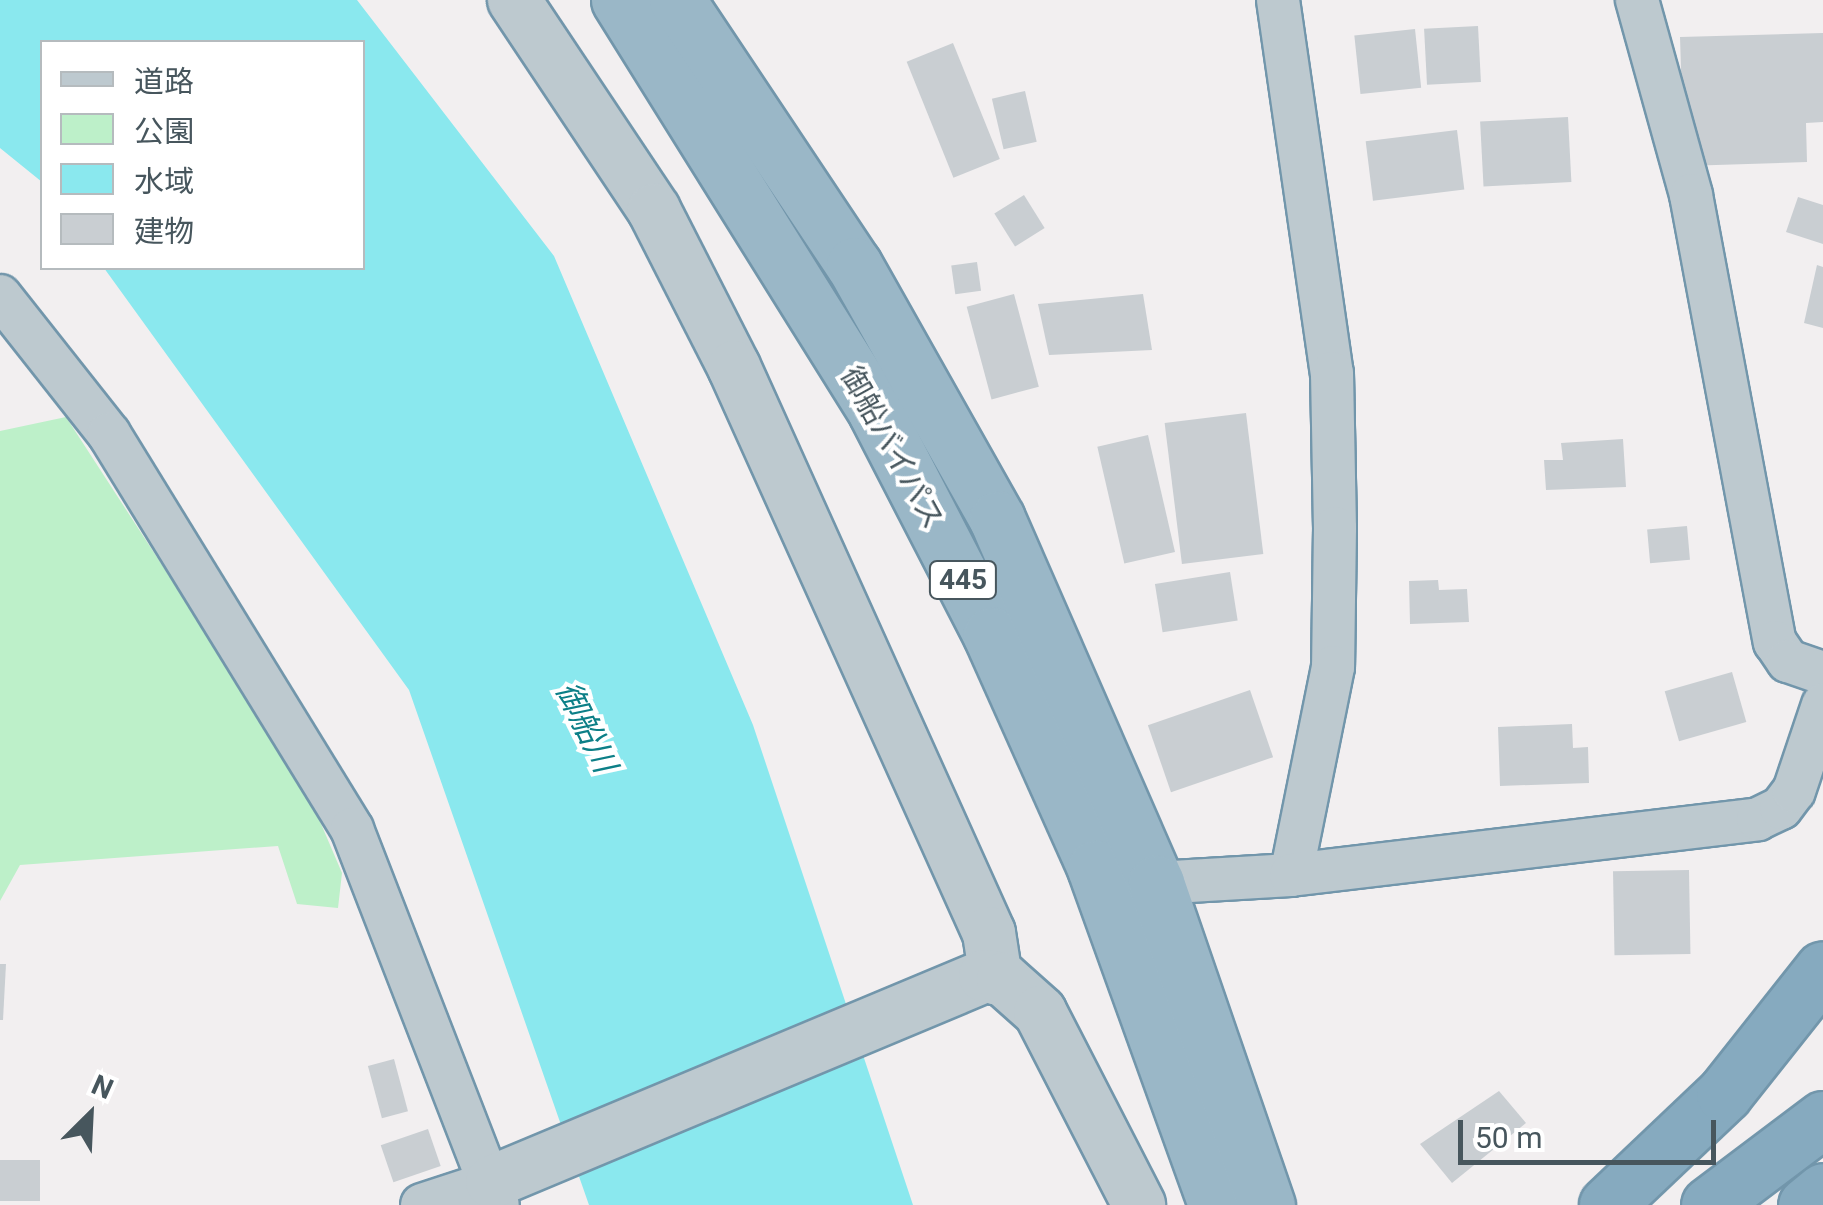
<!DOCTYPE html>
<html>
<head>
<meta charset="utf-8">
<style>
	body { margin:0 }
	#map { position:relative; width:1823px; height:1205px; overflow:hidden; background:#f2eff0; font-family:Roboto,"Noto Sans JP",sans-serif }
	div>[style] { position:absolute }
	.green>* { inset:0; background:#bdf0c9 }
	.water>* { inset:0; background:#8ae8ee }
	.building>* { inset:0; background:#c9ced2; transform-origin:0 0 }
	.roads { filter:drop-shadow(2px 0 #7296ab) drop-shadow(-2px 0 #7296ab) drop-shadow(0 2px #7296ab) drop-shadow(0 -2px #7296ab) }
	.minor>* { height:42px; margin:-21px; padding:0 21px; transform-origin:21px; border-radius:21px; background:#bdc9cf }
	.tertiary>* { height:52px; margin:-26px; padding:0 26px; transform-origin:26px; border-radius:26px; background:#bdc9cf }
	.trunk>* { height:55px; margin:-27.5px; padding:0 27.5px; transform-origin:27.5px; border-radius:27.5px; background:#9ab7c7 }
	.motorway>* { height:55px; margin:-27.5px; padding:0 27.5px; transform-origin:27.5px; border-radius:27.5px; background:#86aabf }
	span { translate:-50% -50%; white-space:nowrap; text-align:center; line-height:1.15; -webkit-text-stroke:8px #fff; paint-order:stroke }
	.shield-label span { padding:2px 8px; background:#fff; border:2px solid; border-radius:8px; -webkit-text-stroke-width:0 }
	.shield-label { font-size:28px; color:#47565d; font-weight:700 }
	.street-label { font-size:30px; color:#47565d }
	.water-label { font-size:32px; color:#0c7f87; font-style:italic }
	.legend { position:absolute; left:40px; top:40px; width:325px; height:230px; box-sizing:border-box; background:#fff; border:2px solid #b5bbbe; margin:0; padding:12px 18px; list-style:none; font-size:30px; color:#47565d }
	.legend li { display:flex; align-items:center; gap:20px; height:50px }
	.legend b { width:50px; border:2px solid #b5bbbe }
	.north { position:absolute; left:40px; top:1065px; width:100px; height:100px; -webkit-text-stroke:8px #fff; paint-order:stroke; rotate:24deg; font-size:28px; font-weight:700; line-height:40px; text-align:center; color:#47565d }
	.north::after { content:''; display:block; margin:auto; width:35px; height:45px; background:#47565d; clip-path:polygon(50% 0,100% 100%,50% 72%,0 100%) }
	.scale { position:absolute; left:1458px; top:1120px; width:258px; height:45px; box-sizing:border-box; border:5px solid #47565d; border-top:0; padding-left:12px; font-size:30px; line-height:35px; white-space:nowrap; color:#47565d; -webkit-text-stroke:8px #fff; paint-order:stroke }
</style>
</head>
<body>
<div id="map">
	<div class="green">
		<i style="clip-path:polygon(66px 417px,304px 784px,342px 873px,338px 908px,297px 904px,278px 846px,20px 865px,0 901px,0 431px)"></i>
	</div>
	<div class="water">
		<i style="clip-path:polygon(0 0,357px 0,554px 256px,753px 725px,913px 1205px,589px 1205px,409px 690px,104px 268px,362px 268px,362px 42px,42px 42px,42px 182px,0 148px)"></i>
	</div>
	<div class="building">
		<i style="left:1478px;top:26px;width:56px;height:54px;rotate:87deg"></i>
		<i style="left:1415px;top:29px;width:59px;height:61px;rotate:84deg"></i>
		<i style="clip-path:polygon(1823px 33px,1823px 122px,1806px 123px,1807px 162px,1684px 166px,1680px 37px)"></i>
		<i style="left:953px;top:43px;width:125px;height:50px;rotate:68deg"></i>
		<i style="left:1025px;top:91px;width:52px;height:34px;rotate:77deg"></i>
		<i style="left:1568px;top:117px;width:65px;height:88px;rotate:87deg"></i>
		<i style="left:1457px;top:130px;width:60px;height:92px;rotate:83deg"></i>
		<i style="left:1024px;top:195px;width:39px;height:35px;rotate:58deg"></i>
		<i style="clip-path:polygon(1798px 197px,1823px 205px,1823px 244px,1786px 232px)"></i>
		<i style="left:977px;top:262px;width:29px;height:26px;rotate:82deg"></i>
		<i style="clip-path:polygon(1817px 265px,1823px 267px,1823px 328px,1804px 323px)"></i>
		<i style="left:1014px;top:294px;width:96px;height:49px;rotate:75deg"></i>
		<i style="clip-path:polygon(1143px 294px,1152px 350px,1049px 355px,1038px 304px)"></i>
		<i style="left:1246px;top:413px;width:142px;height:82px;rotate:83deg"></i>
		<i style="left:1148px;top:435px;width:120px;height:52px;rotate:77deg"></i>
		<i style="clip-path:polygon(1623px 439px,1626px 487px,1546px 490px,1544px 460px,1563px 460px,1561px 443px)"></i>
		<i style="left:1687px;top:526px;width:34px;height:40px;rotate:85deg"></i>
		<i style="left:1230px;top:572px;width:49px;height:76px;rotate:81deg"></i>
		<i style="clip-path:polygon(1438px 580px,1439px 590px,1467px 589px,1469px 622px,1410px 624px,1409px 581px)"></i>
		<i style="left:1732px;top:672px;width:52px;height:70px;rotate:74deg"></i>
		<i style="left:1250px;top:690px;width:71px;height:108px;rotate:71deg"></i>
		<i style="clip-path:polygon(1572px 724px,1573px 748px,1588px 747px,1589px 783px,1500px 786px,1498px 727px)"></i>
		<i style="left:1689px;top:870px;width:84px;height:76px;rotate:89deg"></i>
		<i style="clip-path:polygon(0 964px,6px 964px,3px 1020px,0 1020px)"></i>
		<i style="left:394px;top:1059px;width:54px;height:27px;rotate:75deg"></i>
		<i style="clip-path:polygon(1499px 1091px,1526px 1123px,1452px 1183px,1420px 1144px)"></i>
		<i style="left:428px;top:1129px;width:39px;height:50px;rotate:71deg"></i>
		<i style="left:40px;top:1160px;width:41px;height:40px;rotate:90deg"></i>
	</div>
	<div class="roads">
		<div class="minor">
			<i style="left:1278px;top:0;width:377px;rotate:81.8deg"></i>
			<i style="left:1332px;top:373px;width:155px;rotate:88.9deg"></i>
			<i style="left:1335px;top:528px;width:139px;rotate:90.8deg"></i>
			<i style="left:1333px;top:667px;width:212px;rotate:101.4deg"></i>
			<i style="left:1637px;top:0;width:202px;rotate:74.5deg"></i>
			<i style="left:1691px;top:195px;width:455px;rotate:79.4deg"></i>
			<i style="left:1775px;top:642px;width:23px;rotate:56deg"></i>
			<i style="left:1788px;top:661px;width:37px;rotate:19deg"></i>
			<i style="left:0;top:296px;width:176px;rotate:51.7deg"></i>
			<i style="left:109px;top:434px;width:464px;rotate:58.4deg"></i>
			<i style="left:352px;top:829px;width:403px;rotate:68.8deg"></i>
			<i style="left:1131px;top:877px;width:26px;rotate:13deg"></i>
			<i style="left:1156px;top:883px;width:135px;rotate:-3.4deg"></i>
			<i style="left:1291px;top:875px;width:470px;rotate:-6.8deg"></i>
			<i style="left:1758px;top:819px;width:25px;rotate:-26deg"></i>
			<i style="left:1781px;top:808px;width:21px;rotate:-53deg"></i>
			<i style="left:1794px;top:791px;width:91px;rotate:-71.4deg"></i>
			<i style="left:422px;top:1205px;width:74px;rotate:-18.2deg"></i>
		</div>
		<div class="tertiary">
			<i style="left:514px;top:0;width:252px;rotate:56.3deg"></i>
			<i style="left:654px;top:210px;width:176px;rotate:63deg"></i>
			<i style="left:734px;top:367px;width:621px;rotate:65.75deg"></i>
			<i style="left:989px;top:933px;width:46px;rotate:81.2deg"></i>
			<i style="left:492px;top:1182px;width:534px;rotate:-22.68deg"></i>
			<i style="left:985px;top:976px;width:18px;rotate:9deg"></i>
			<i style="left:1003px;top:979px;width:50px;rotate:41.7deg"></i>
			<i style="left:1040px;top:1012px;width:217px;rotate:62.8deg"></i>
		</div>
		<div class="trunk">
			<i style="left:619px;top:0;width:486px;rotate:58deg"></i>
			<i style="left:876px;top:412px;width:251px;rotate:62.7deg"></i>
			<i style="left:991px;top:635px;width:255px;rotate:65.9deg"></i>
			<i style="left:1095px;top:868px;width:358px;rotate:70.2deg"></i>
			<i style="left:677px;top:0;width:319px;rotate:56.3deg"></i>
			<i style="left:854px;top:265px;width:291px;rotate:60.6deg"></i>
			<i style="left:997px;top:519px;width:397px;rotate:66.4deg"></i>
			<i style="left:1156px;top:883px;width:341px;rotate:71deg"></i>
		</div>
		<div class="motorway">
			<i style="left:1607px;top:1205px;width:161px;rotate:-43.5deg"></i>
			<i style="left:1724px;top:1094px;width:159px;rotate:-51.6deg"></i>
			<i style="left:1709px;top:1205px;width:143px;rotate:-37deg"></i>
			<i style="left:1806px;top:1205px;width:22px;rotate:-39deg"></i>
		</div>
	</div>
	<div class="shield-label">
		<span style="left:963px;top:580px">445</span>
	</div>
	<div class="street-label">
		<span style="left:892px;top:448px;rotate:61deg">御船バイパス</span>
	</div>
	<div class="water-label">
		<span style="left:586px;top:727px;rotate:64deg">御船川</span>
	</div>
	<ul class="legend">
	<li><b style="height:12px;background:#bdc9cf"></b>道路</li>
	<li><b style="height:28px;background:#bdf0c9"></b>公園</li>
	<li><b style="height:28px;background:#8ae8ee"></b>水域</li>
	<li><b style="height:28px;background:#c9ced2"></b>建物</li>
	</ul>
	<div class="north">N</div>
	<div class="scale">50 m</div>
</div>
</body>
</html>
